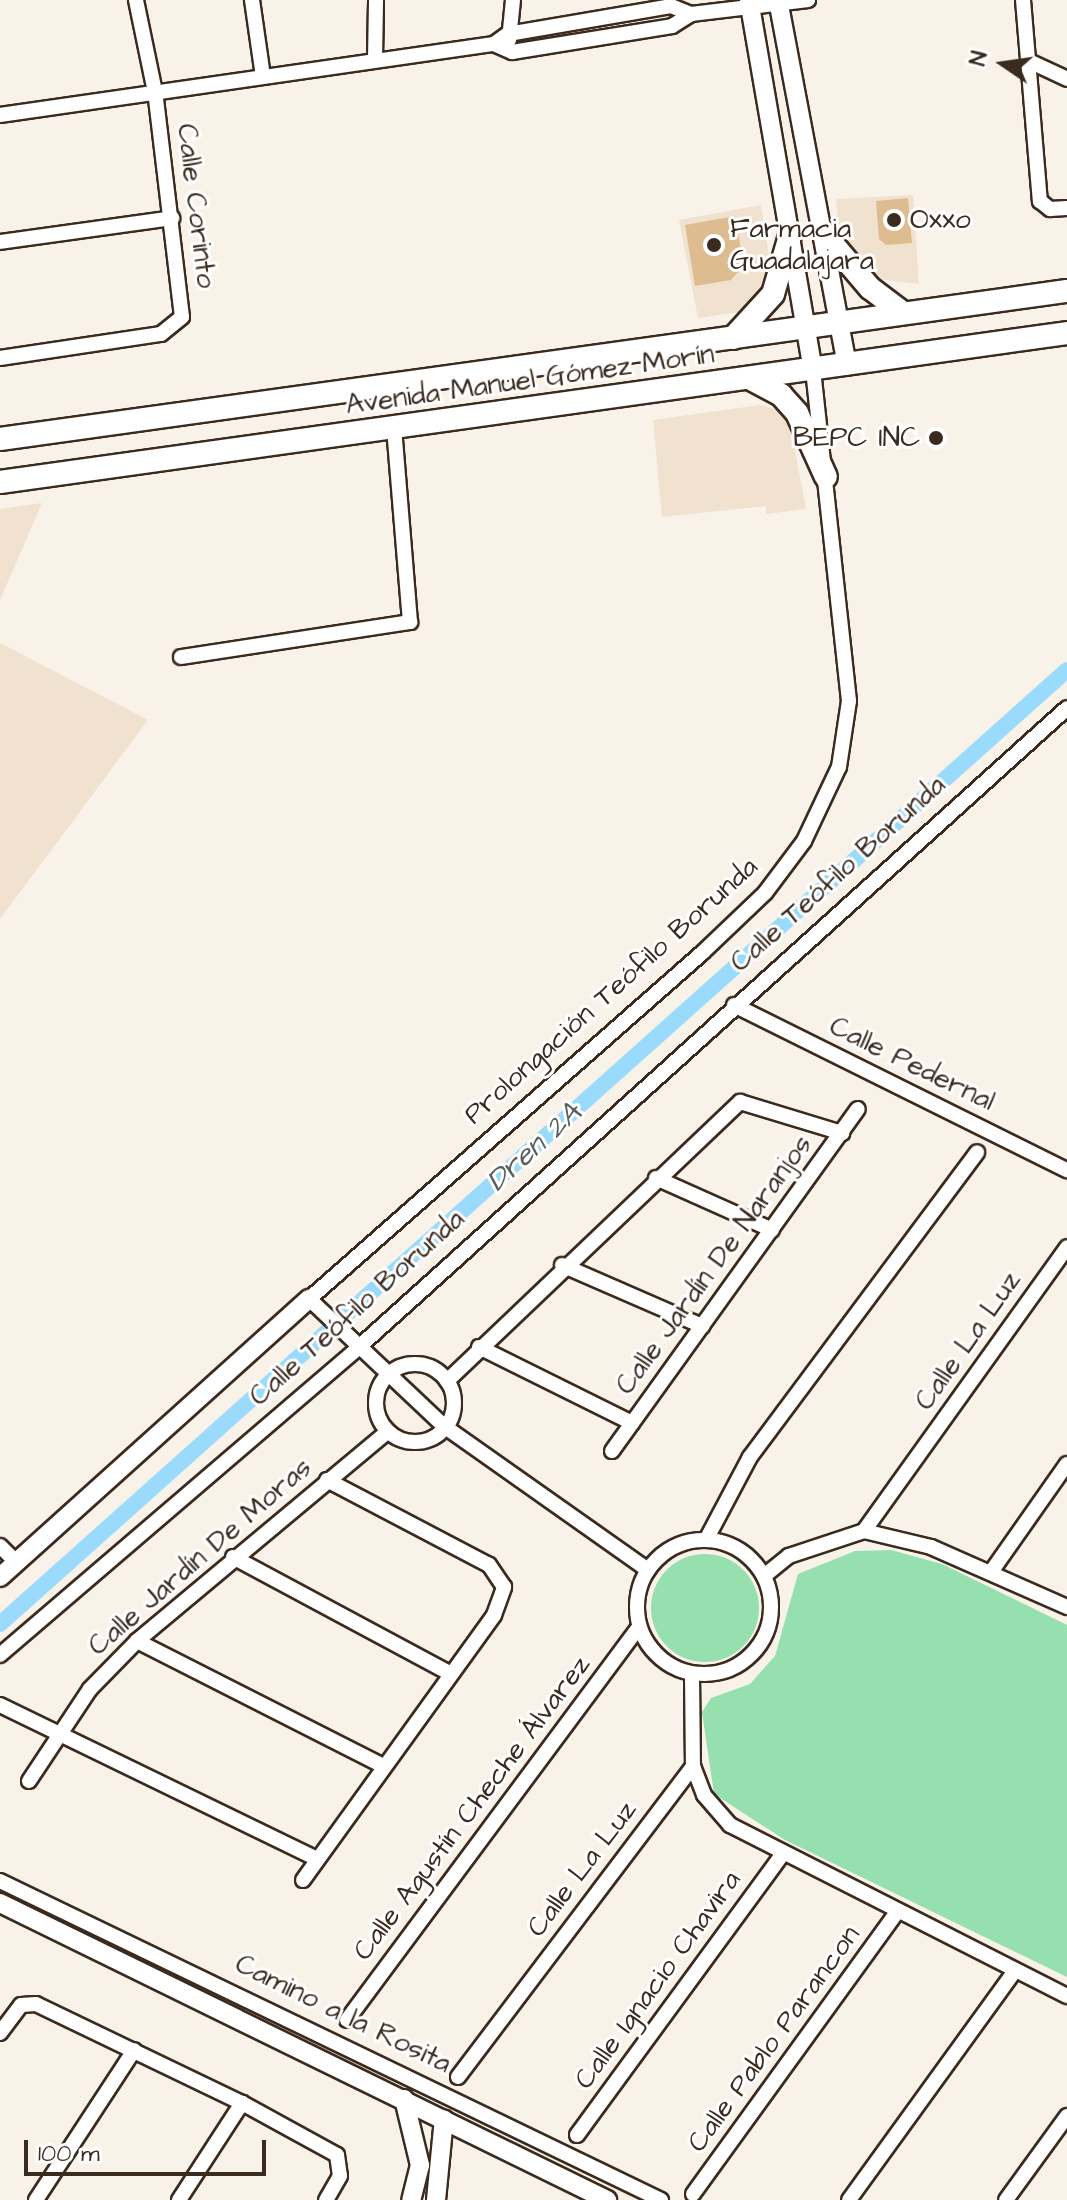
<!DOCTYPE html>
<html>
<head>
<meta charset="utf-8">
<style>
	body { margin:0 }
	#map { position:relative; width:1067px; height:2200px; overflow:hidden; background:#f8f2e9; font-family:"Architects Daughter",sans-serif }
	div>[style] { position:absolute }
	.built>* { inset:0; background:#f0e2ce }
	.green>* { inset:0; background:#96dfae }
	.round { border-radius:50% }
	.canal>* { height:16px; margin:-8px; padding:0 8px; transform-origin:8px; border-radius:8px; background:#9adbfc }
	.building>* { inset:0; background:#ddbc90 }
	.roads { filter:drop-shadow(2px 0 #3b2a1e) drop-shadow(-2px 0 #3b2a1e) drop-shadow(0 2px #3b2a1e) drop-shadow(0 -2px #3b2a1e) }
	.minor>* { height:14px; margin:-7px; padding:0 7px; transform-origin:7px; border-radius:7px; background:#fff }
	.minor>.ring { margin:-7px; padding:0; box-sizing:content-box; background:none; border:14px solid #fff; border-radius:50% }
	.tertiary>* { height:18px; margin:-9px; padding:0 9px; transform-origin:9px; border-radius:9px; background:#fff }
	.primary>* { height:22px; margin:-11px; padding:0 11px; transform-origin:11px; border-radius:11px; background:#fff }
	.dots>* { width:22px; height:22px; translate:-50% -50%; box-sizing:border-box; border:4px solid #fff; border-radius:50% }
	span { translate:-50% -50%; white-space:nowrap; text-align:center; line-height:1.15; -webkit-text-stroke:6px #fff; paint-order:stroke }
	.street-label { font-size:28px; color:#3b2a1e }
	.poi-label { font-size:28px; color:#3b2a1e }
	.left { translate:0 -50%; text-align:left }
	.right { translate:-100% -50%; text-align:right }
	.water-label { font-size:30px; color:#585f61; font-style:italic }
	.north { position:absolute; left:963px; top:24px; width:80px; height:80px; -webkit-text-stroke:6px #fff; paint-order:stroke; rotate:283deg; font-size:22px; font-weight:700; line-height:32px; text-align:center; color:#3b2a1e }
	.north::after { content:''; display:block; margin:auto; width:28px; height:36px; background:#3b2a1e; clip-path:polygon(50% 0,100% 100%,50% 72%,0 100%) }
	.scale { position:absolute; left:24px; top:2140px; width:242px; height:36px; box-sizing:border-box; border:4px solid #3b2a1e; border-top:0; padding-left:10px; font-size:24px; line-height:28px; white-space:nowrap; color:#3b2a1e; -webkit-text-stroke:6px #fff; paint-order:stroke }
</style>
</head>
<body>
<div id="map">
	<div class="built">
		<i style="clip-path:polygon(913px 195px,919px 284px,868px 278px,841px 243px,836px 199px)"></i>
		<i style="clip-path:polygon(761px 205px,771px 267px,764px 289px,746px 311px,698px 318px,679px 220px)"></i>
		<i style="clip-path:polygon(760px 405px,788px 413px,806px 509px,766px 514px,766px 506px,662px 517px,653px 420px)"></i>
		<i style="clip-path:polygon(42px 503px,0 600px,0 509px)"></i>
		<i style="clip-path:polygon(0 643px,148px 720px,0 919px)"></i>
	</div>
	<div class="green">
		<i style="clip-path:polygon(891px 1550px,942px 1564px,1067px 1625px,1067px 1977px,785px 1840px,714px 1794px,702px 1712px,711px 1698px,750px 1684px,775px 1656px,798px 1574px,855px 1551px)"></i>
		<i class="round" style="left:651px;top:1554px;width:108px;height:108px"></i>
	</div>
	<div class="canal">
		<i style="left:0;top:1624px;width:1431px;rotate:-41.8deg"></i>
	</div>
	<div class="building">
		<i style="clip-path:polygon(908px 198px,912px 243px,886px 245px,879px 239px,876px 201px)"></i>
		<i style="clip-path:polygon(735px 216px,744px 265px,731px 280px,695px 286px,685px 225px)"></i>
	</div>
	<div class="roads">
		<div class="minor">
			<i style="left:252px;top:0;width:77px;rotate:81.8deg"></i>
			<i style="left:1023px;top:0;width:202px;rotate:85.2deg"></i>
			<i style="left:1040px;top:201px;width:13px;rotate:39deg"></i>
			<i style="left:1050px;top:209px;width:17px;rotate:-3deg"></i>
			<i style="left:509px;top:40px;width:40px;rotate:-84.3deg"></i>
			<i style="left:494px;top:44px;width:20px;rotate:24deg"></i>
			<i style="left:512px;top:52px;width:162px;rotate:-9.2deg"></i>
			<i style="left:672px;top:26px;width:22px;rotate:-32deg"></i>
			<i style="left:375px;top:59px;width:59px;rotate:-89deg"></i>
			<i style="left:1031px;top:62px;width:40px;rotate:25deg"></i>
			<i style="left:0;top:115px;width:499px;rotate:-8.2deg"></i>
			<i style="left:494px;top:44px;width:17px;rotate:-36deg"></i>
			<i style="left:508px;top:34px;width:165px;rotate:-9.7deg"></i>
			<i style="left:671px;top:6px;width:22px;rotate:22deg"></i>
			<i style="left:691px;top:14px;width:118px;rotate:-6.8deg"></i>
			<i style="left:0;top:242px;width:174px;rotate:-7.9deg"></i>
			<i style="left:0;top:358px;width:163px;rotate:-8.5deg"></i>
			<i style="left:161px;top:334px;width:27px;rotate:-39deg"></i>
			<i style="left:182px;top:317px;width:227px;rotate:-96.8deg"></i>
			<i style="left:155px;top:92px;width:94px;rotate:-101.7deg"></i>
			<i style="left:181px;top:657px;width:232px;rotate:-8.7deg"></i>
			<i style="left:410px;top:622px;width:194px;rotate:-94.7deg"></i>
			<i style="left:734px;top:1005px;width:372px;rotate:26.4deg"></i>
			<i style="left:656px;top:1178px;width:127px;rotate:24.1deg"></i>
			<i style="left:562px;top:1265px;width:153px;rotate:23.5deg"></i>
			<i style="left:479px;top:1347px;width:171px;rotate:26.4deg"></i>
			<i class="ring" style="left:376px;top:1364px;width:64px;height:64px"></i>
			<i style="left:447px;top:1381px;width:405px;rotate:-43.6deg"></i>
			<i style="left:740px;top:1102px;width:107px;rotate:16.9deg"></i>
			<i style="left:612px;top:1451px;width:421px;rotate:-54.3deg"></i>
			<i style="left:864px;top:1531px;width:69px;rotate:13.4deg"></i>
			<i style="left:931px;top:1547px;width:149px;rotate:23.8deg"></i>
			<i class="ring" style="left:637px;top:1540px;width:120px;height:120px"></i>
			<i style="left:706px;top:1540px;width:94px;rotate:-62.1deg"></i>
			<i style="left:750px;top:1457px;width:380px;rotate:-53.3deg"></i>
			<i style="left:0;top:1546px;width:21px;rotate:45deg"></i>
			<i style="left:233px;top:1557px;width:247px;rotate:28.2deg"></i>
			<i style="left:648px;top:1570px;width:248px;rotate:-144.8deg"></i>
			<i style="left:445px;top:1427px;width:187px;rotate:-136.7deg"></i>
			<i style="left:309px;top:1299px;width:524px;rotate:-41.36deg"></i>
			<i style="left:702px;top:953px;width:87px;rotate:-43.6deg"></i>
			<i style="left:765px;top:893px;width:65px;rotate:-53.1deg"></i>
			<i style="left:804px;top:841px;width:82px;rotate:-64.7deg"></i>
			<i style="left:839px;top:767px;width:67px;rotate:-81.4deg"></i>
			<i style="left:849px;top:701px;width:332px;rotate:-96.2deg"></i>
			<i style="left:991px;top:1572px;width:132px;rotate:-54.9deg"></i>
			<i style="left:764px;top:1576px;width:32px;rotate:-39deg"></i>
			<i style="left:789px;top:1556px;width:79px;rotate:-18.4deg"></i>
			<i style="left:864px;top:1531px;width:349px;rotate:-54.4deg"></i>
			<i style="left:137px;top:1641px;width:274px;rotate:26.9deg"></i>
			<i style="left:0;top:1655px;width:474px;rotate:-40.6deg"></i>
			<i style="left:360px;top:1346px;width:952px;rotate:-42.06deg"></i>
			<i style="left:692px;top:1674px;width:92px;rotate:89.4deg"></i>
			<i style="left:693px;top:1766px;width:31px;rotate:69deg"></i>
			<i style="left:704px;top:1795px;width:40px;rotate:49deg"></i>
			<i style="left:730px;top:1825px;width:378px;rotate:26.9deg"></i>
			<i style="left:0;top:1705px;width:352px;rotate:25.9deg"></i>
			<i style="left:29px;top:1781px;width:110px;rotate:-56.5deg"></i>
			<i style="left:90px;top:1689px;width:67px;rotate:-45.6deg"></i>
			<i style="left:137px;top:1641px;width:327px;rotate:-39.9deg"></i>
			<i style="left:303px;top:1880px;width:327px;rotate:-54.2deg"></i>
			<i style="left:494px;top:1615px;width:30px;rotate:-70deg"></i>
			<i style="left:504px;top:1587px;width:27px;rotate:-124deg"></i>
			<i style="left:489px;top:1565px;width:183px;rotate:-152.3deg"></i>
			<i style="left:0;top:1881px;width:734px;rotate:25.76deg"></i>
			<i style="left:347px;top:2020px;width:490px;rotate:-53.4deg"></i>
			<i style="left:0;top:2033px;width:35px;rotate:-53deg"></i>
			<i style="left:21px;top:2005px;width:15px;rotate:-4deg"></i>
			<i style="left:36px;top:2004px;width:229px;rotate:25.7deg"></i>
			<i style="left:242px;top:2103px;width:108px;rotate:28.7deg"></i>
			<i style="left:337px;top:2155px;width:21px;rotate:82deg"></i>
			<i style="left:340px;top:2176px;width:28px;rotate:120deg"></i>
			<i style="left:458px;top:2077px;width:390px;rotate:-52.9deg"></i>
			<i style="left:577px;top:2135px;width:347px;rotate:-53.8deg"></i>
			<i style="left:693px;top:2194px;width:346px;rotate:-54.1deg"></i>
			<i style="left:36px;top:2200px;width:179px;rotate:-56.8deg"></i>
			<i style="left:179px;top:2200px;width:116px;rotate:-57deg"></i>
			<i style="left:849px;top:2200px;width:283px;rotate:-54.1deg"></i>
			<i style="left:1006px;top:2200px;width:104px;rotate:-54deg"></i>
		</div>
		<div class="tertiary">
			<i style="left:749px;top:0;width:376px;rotate:80.2deg"></i>
			<i style="left:778px;top:0;width:372px;rotate:79.3deg"></i>
			<i style="left:0;top:1577px;width:416px;rotate:-42deg"></i>
			<i style="left:0;top:1903px;width:676px;rotate:26.07deg"></i>
			<i style="left:404px;top:2099px;width:68px;rotate:76.4deg"></i>
			<i style="left:420px;top:2165px;width:36px;rotate:104deg"></i>
			<i style="left:436px;top:2200px;width:81px;rotate:-84.4deg"></i>
		</div>
		<div class="primary">
			<i style="left:824px;top:234px;width:71px;rotate:49.6deg"></i>
			<i style="left:870px;top:288px;width:39px;rotate:37deg"></i>
			<i style="left:733px;top:338px;width:59px;rotate:-47.7deg"></i>
			<i style="left:773px;top:294px;width:60px;rotate:-73.7deg"></i>
			<i style="left:753px;top:380px;width:32px;rotate:28deg"></i>
			<i style="left:781px;top:395px;width:24px;rotate:48deg"></i>
			<i style="left:797px;top:413px;width:70px;rotate:65.6deg"></i>
			<i style="left:0;top:439px;width:1077px;rotate:-7.9deg"></i>
			<i style="left:0;top:482px;width:1077px;rotate:-7.95deg"></i>
		</div>
	</div>
	<div class="dots">
		<i style="left:894px;top:220px;background:#3b2a1e"></i>
		<i style="left:714px;top:245px;background:#3b2a1e"></i>
		<i style="left:936px;top:438px;background:#3b2a1e"></i>
	</div>
	<div class="street-label">
		<span style="left:196px;top:206px;rotate:83deg">Calle Corinto</span>
		<span style="left:530px;top:380px;rotate:-8deg">Avenida Manuel Gómez Morín</span>
		<span style="left:838px;top:874px;rotate:-42deg">Calle Teófilo Borunda</span>
		<span style="left:611px;top:991px;rotate:-42deg">Prolongación Teófilo Borunda</span>
		<span style="left:912px;top:1064px;rotate:26deg">Calle Pedernal</span>
		<span style="left:714px;top:1265px;rotate:-54deg">Calle Jardín De Naranjos</span>
		<span style="left:357px;top:1308px;rotate:-42deg">Calle Teófilo Borunda</span>
		<span style="left:968px;top:1341px;rotate:-55deg">Calle La Luz</span>
		<span style="left:200px;top:1557px;rotate:-41deg">Calle Jardín De Moras</span>
		<span style="left:472px;top:1808px;rotate:-53deg">Calle Agustín Cheche Álvarez</span>
		<span style="left:582px;top:1869px;rotate:-53deg">Calle La Luz</span>
		<span style="left:658px;top:1980px;rotate:-54deg">Calle Ignacio Chavira</span>
		<span style="left:343px;top:2014px;rotate:26deg">Camino a la Rosita</span>
		<span style="left:774px;top:2039px;rotate:-54deg">Calle Pablo Parancon</span>
	</div>
	<div class="poi-label">
		<span class="left" style="left:910px;top:220px">Oxxo</span>
		<span class="left" style="left:730px;top:245px">Farmacia<br>Guadalajara</span>
		<span class="right" style="left:920px;top:438px">BEPC INC</span>
	</div>
	<div class="water-label">
		<span style="left:534px;top:1147px;rotate:-42deg">Dren 2A</span>
	</div>
	<div class="north">N</div>
	<div class="scale">100 m</div>
</div>
</body>
</html>
